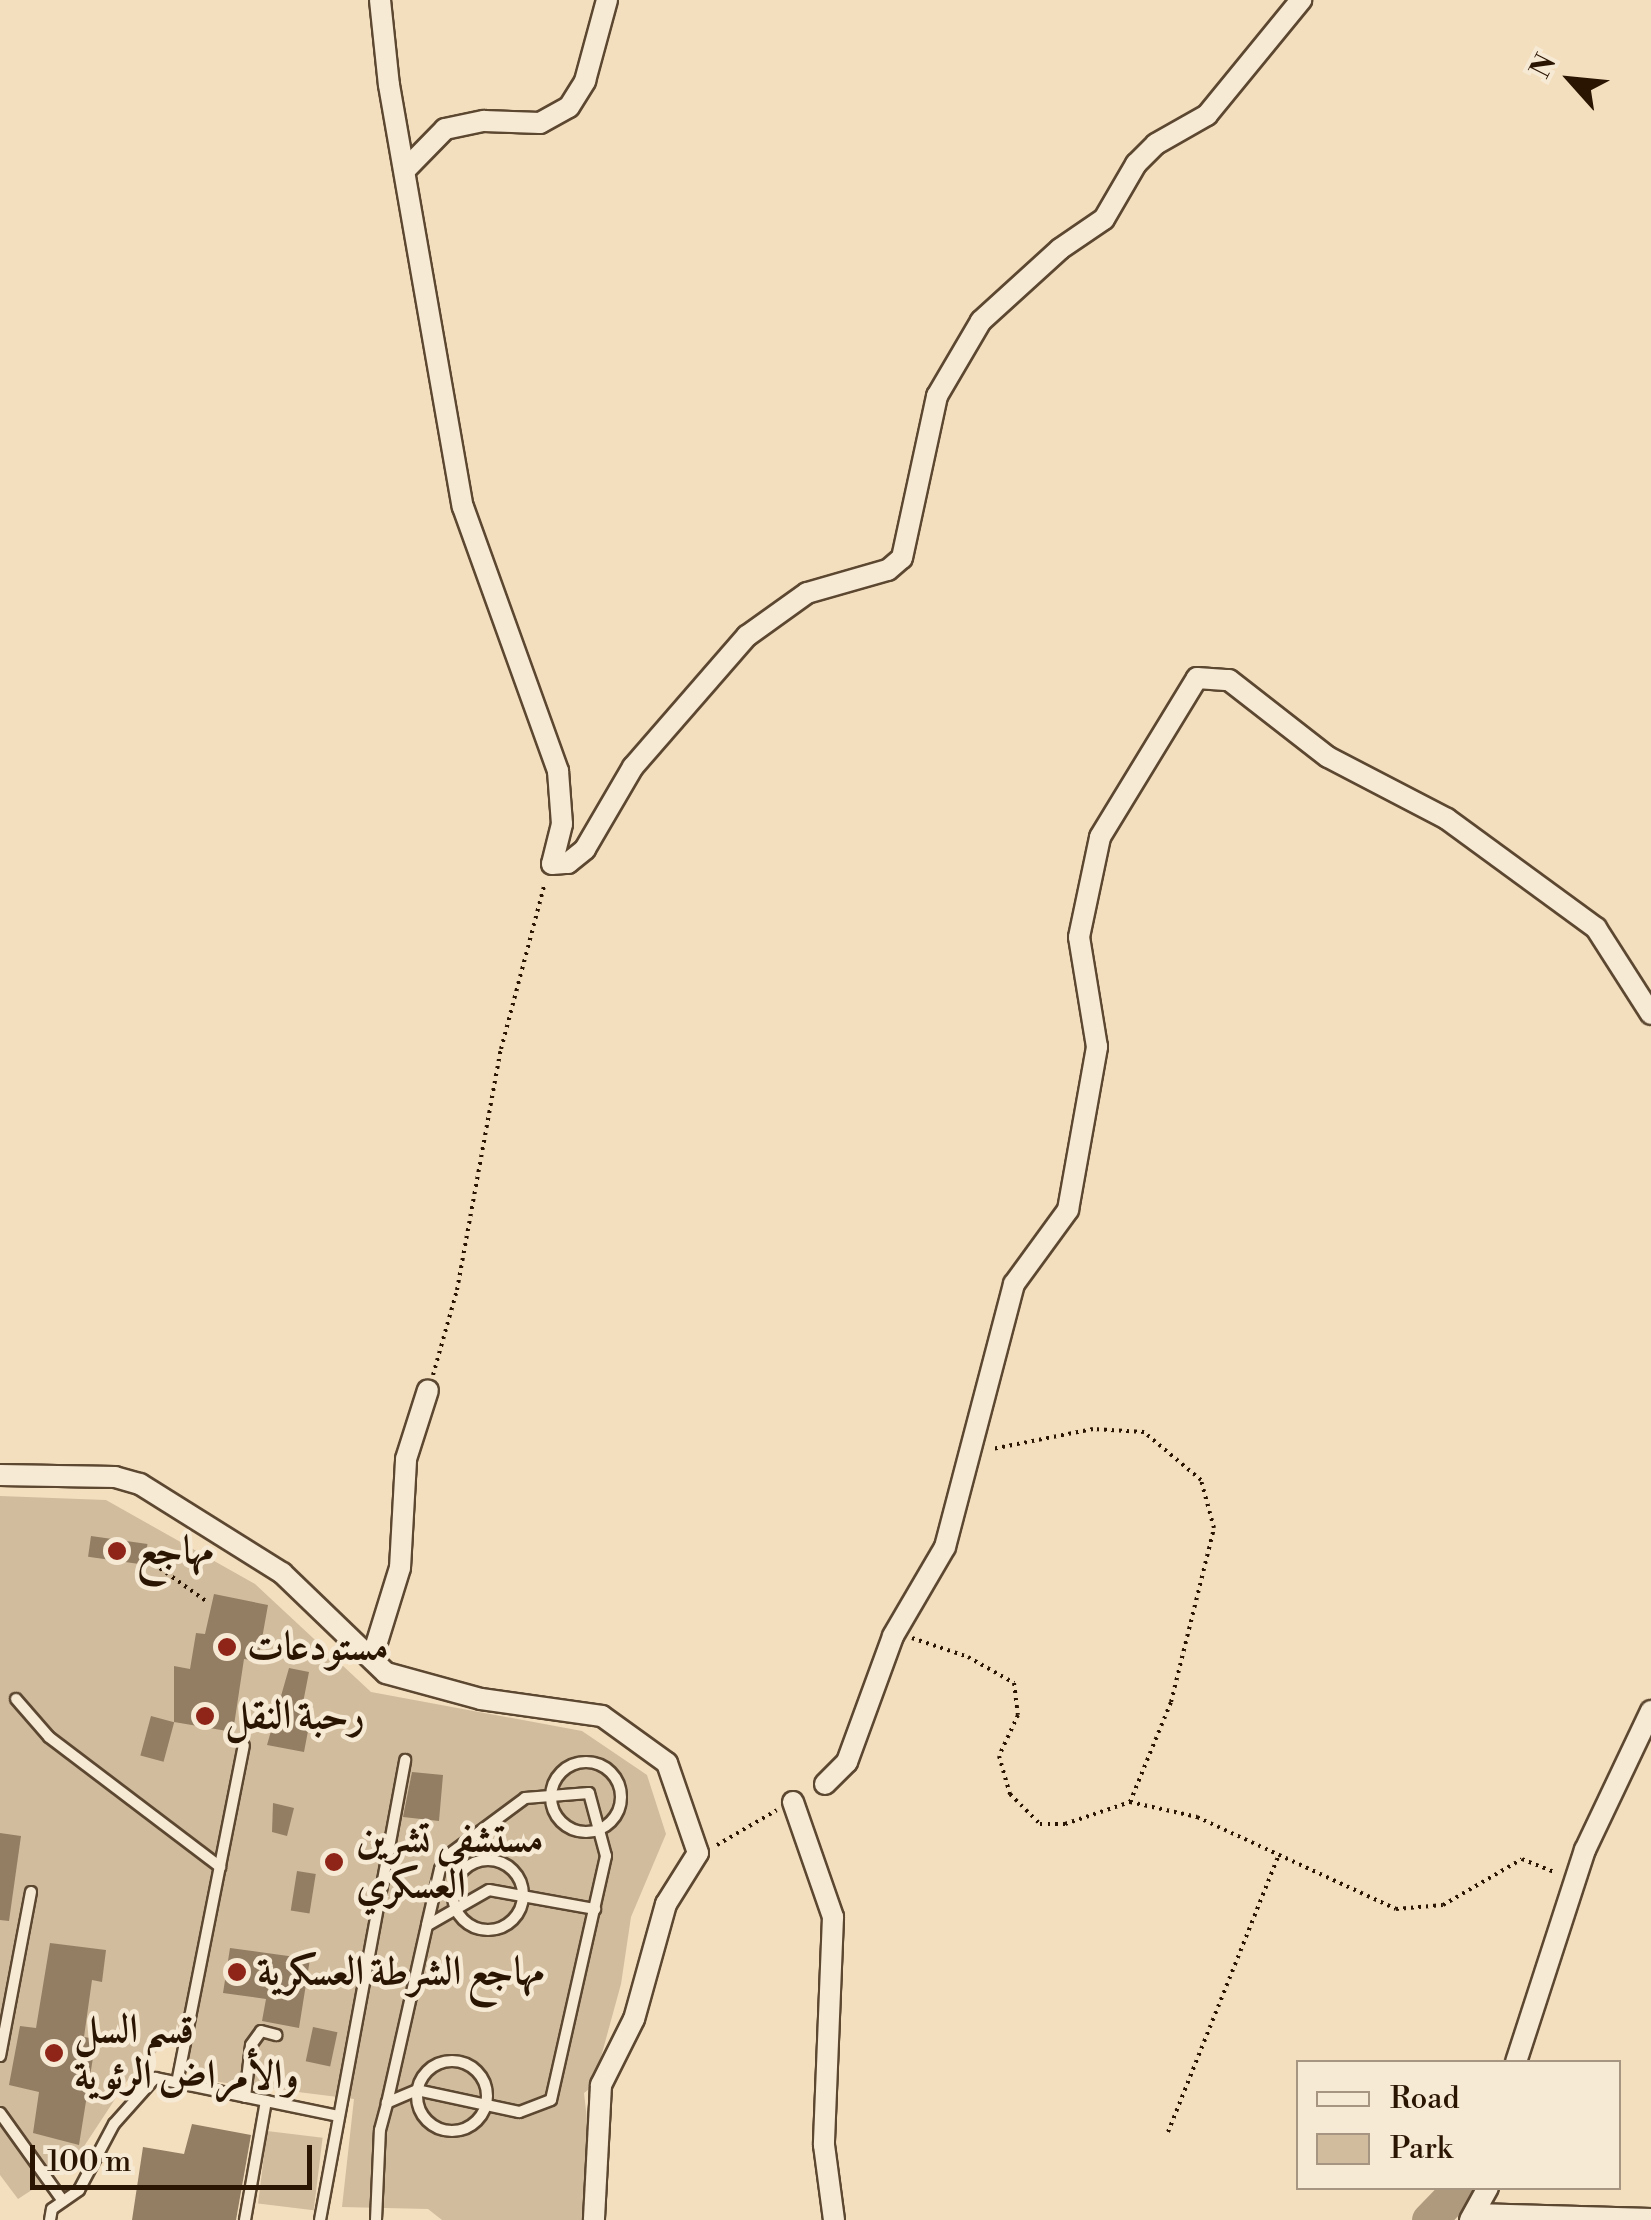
<!DOCTYPE html>
<html>
<head>
<meta charset="utf-8">
<style>
	body { margin:0 }
	#map { position:relative; width:1651px; height:2220px; overflow:hidden; background:#f3debe; font-family:"Libre Bodoni",Amiri,serif }
	div>[style] { position:absolute }
	.green>* { inset:0; background:#d1bc9e; transform-origin:0 0 }
	.river>* { height:35px; margin:-17.5px; padding:0 17.5px; transform-origin:17.5px; border-radius:17.5px; background:#af9a7e }
	.building>* { inset:0; background:#937e64; transform-origin:0 0 }
	.path>* { height:4px; margin-top:-2px; transform-origin:0; background:repeating-linear-gradient(90deg,#2a1502 0 2.5px,transparent 0 7.5px) }
	.roads { filter:drop-shadow(2px 0 #5c4731) drop-shadow(-2px 0 #5c4731) drop-shadow(0 2px #5c4731) drop-shadow(0 -2px #5c4731) }
	.lane>* { height:10px; margin:-5px; padding:0 5px; transform-origin:5px; border-radius:5px; background:#f7ead5 }
	.lane>.ring { margin:-5px; padding:0; box-sizing:content-box; background:none; border:10px solid #f7ead5; border-radius:50% }
	.street>* { height:20px; margin:-10px; padding:0 10px; transform-origin:10px; border-radius:10px; background:#f7ead5 }
	.dots>* { width:28px; height:28px; translate:-50% -50%; box-sizing:border-box; border:5px solid #f7ead5; border-radius:50% }
	span { translate:-50% -50%; white-space:nowrap; text-align:center; line-height:1.15; -webkit-text-stroke:9px #f7ead5; paint-order:stroke }
	.poi-label { font-size:40px; color:#2a1502; font-weight:700 }
	.left { translate:0 -50%; text-align:left }
	.legend { position:absolute; left:1296px; top:2060px; width:325px; height:130px; box-sizing:border-box; background:#f7ead5; border:2px solid #a59581; margin:0; padding:12px 18px; list-style:none; font-size:30px; color:#2a1502 }
	.legend li { display:flex; align-items:center; gap:20px; height:50px }
	.legend b { width:50px; border:2px solid #a59581 }
	.north { position:absolute; left:1521px; top:30px; width:100px; height:100px; -webkit-text-stroke:8px #f7ead5; paint-order:stroke; rotate:297deg; font-size:28px; font-weight:700; line-height:40px; text-align:center; color:#2a1502 }
	.north::after { content:''; display:block; margin:auto; width:35px; height:45px; background:#2a1502; clip-path:polygon(50% 0,100% 100%,50% 72%,0 100%) }
	.scale { position:absolute; left:30px; top:2145px; width:282px; height:45px; box-sizing:border-box; border:5px solid #2a1502; border-top:0; padding-left:12px; font-size:30px; line-height:35px; white-space:nowrap; color:#2a1502; -webkit-text-stroke:8px #f7ead5; paint-order:stroke }
</style>
</head>
<body>
<div id="map">
	<div class="green">
		<i style="clip-path:polygon(0 1496px,106px 1500px,255px 1584px,371px 1692px,582px 1731px,647px 1775px,666px 1834px,631px 1917px,621px 1984px,593px 2086px,584px 2093px,597px 2207px,584px 2220px,442px 2220px,428px 2209px,342px 2207px,354px 2099px,203px 2080px,174px 2035px,127px 2081px,73px 2163px,18px 2199px,0 2175px)"></i>
		<i style="left:267px;top:2131px;width:56px;height:73px;rotate:7deg"></i>
	</div>
	<div class="river">
		<i style="left:1429px;top:2220px;width:45px;rotate:-45.9deg"></i>
	</div>
	<div class="building">
		<i style="left:91px;top:1536px;width:57px;height:21px;rotate:8deg"></i>
		<i style="clip-path:polygon(214px 1594px,268px 1605px,258px 1661px,244px 1659px,233px 1732px,174px 1722px,174px 1666px,190px 1669px,196px 1633px,205px 1634px)"></i>
		<i style="clip-path:polygon(289px 1668px,309px 1672px,302px 1708px,312px 1710px,304px 1752px,267px 1745px)"></i>
		<i style="left:151px;top:1716px;width:24px;height:41px;rotate:15deg"></i>
		<i style="clip-path:polygon(412px 1772px,443px 1775px,439px 1821px,403px 1817px)"></i>
		<i style="clip-path:polygon(273px 1803px,294px 1808px,287px 1836px,272px 1832px)"></i>
		<i style="clip-path:polygon(0 1833px,21px 1836px,9px 1921px,0 1920px)"></i>
		<i style="left:297px;top:1871px;width:19px;height:40px;rotate:9deg"></i>
		<i style="clip-path:polygon(50px 1943px,106px 1950px,102px 1982px,92px 1980px,84px 2037px,96px 2039px,79px 2145px,33px 2133px,39px 2092px,9px 2085px,20px 2026px,36px 2028px)"></i>
		<i style="clip-path:polygon(230px 1948px,310px 1959px,299px 2028px,262px 2021px,266px 1999px,223px 1993px)"></i>
		<i style="left:313px;top:2027px;width:25px;height:35px;rotate:12deg"></i>
		<i style="clip-path:polygon(192px 2124px,251px 2135px,236px 2220px,132px 2220px,143px 2147px,184px 2154px)"></i>
	</div>
	<div class="path">
		<i style="left:433px;top:1375px;width:88px;rotate:-74.2deg"></i>
		<i style="left:457px;top:1290px;width:245px;rotate:-79.7deg"></i>
		<i style="left:501px;top:1049px;width:172px;rotate:-75.2deg"></i>
		<i style="left:154px;top:1564px;width:64px;rotate:35.4deg"></i>
		<i style="left:912px;top:1638px;width:59px;rotate:18.7deg"></i>
		<i style="left:968px;top:1657px;width:53px;rotate:29.5deg"></i>
		<i style="left:1014px;top:1683px;width:32px;rotate:83deg"></i>
		<i style="left:1018px;top:1715px;width:45px;rotate:114.9deg"></i>
		<i style="left:999px;top:1756px;width:40px;rotate:74deg"></i>
		<i style="left:1010px;top:1794px;width:42px;rotate:45deg"></i>
		<i style="left:1040px;top:1824px;width:25px"></i>
		<i style="left:1065px;top:1824px;width:69px;rotate:-18.7deg"></i>
		<i style="left:1130px;top:1802px;width:108px;rotate:-67.7deg"></i>
		<i style="left:1171px;top:1702px;width:179px;rotate:-76.1deg"></i>
		<i style="left:1214px;top:1528px;width:50px;rotate:-105.2deg"></i>
		<i style="left:1201px;top:1480px;width:75px;rotate:-139.9deg"></i>
		<i style="left:1144px;top:1432px;width:51px;rotate:-176.6deg"></i>
		<i style="left:1093px;top:1429px;width:103px;rotate:168.8deg"></i>
		<i style="left:1130px;top:1802px;width:69px;rotate:12.6deg"></i>
		<i style="left:1197px;top:1817px;width:219px;rotate:24.8deg"></i>
		<i style="left:1396px;top:1909px;width:47px;rotate:-4.9deg"></i>
		<i style="left:1443px;top:1905px;width:91px;rotate:-30.2deg"></i>
		<i style="left:1522px;top:1859px;width:37px;rotate:22deg"></i>
		<i style="left:717px;top:1845px;width:69px;rotate:-30.3deg"></i>
		<i style="left:1168px;top:2132px;width:296px;rotate:-68.2deg"></i>
	</div>
	<div class="roads">
		<div class="lane">
			<i style="left:16px;top:1699px;width:50px;rotate:49deg"></i>
			<i style="left:49px;top:1737px;width:215px;rotate:37.2deg"></i>
			<i class="ring" style="left:551px;top:1762px;width:60px;height:60px"></i>
			<i class="ring" style="left:453px;top:1860px;width:60px;height:60px"></i>
			<i style="left:428px;top:1925px;width:70px;rotate:-29.8deg"></i>
			<i style="left:489px;top:1890px;width:108px;rotate:10.2deg"></i>
			<i style="left:0;top:2056px;width:167px;rotate:-79.3deg"></i>
			<i class="ring" style="left:417px;top:2061px;width:60px;height:60px"></i>
			<i style="left:177px;top:2083px;width:344px;rotate:-78.8deg"></i>
			<i style="left:245px;top:2097px;width:52px;rotate:-83.4deg"></i>
			<i style="left:251px;top:2045px;width:17px;rotate:-54deg"></i>
			<i style="left:261px;top:2031px;width:16px;rotate:15deg"></i>
			<i style="left:0;top:2113px;width:108px;rotate:54.4deg"></i>
			<i style="left:50px;top:2220px;width:11px;rotate:-80deg"></i>
			<i style="left:52px;top:2209px;width:33px;rotate:-35deg"></i>
			<i style="left:79px;top:2190px;width:75px;rotate:-62.1deg"></i>
			<i style="left:114px;top:2124px;width:62px;rotate:-48.3deg"></i>
			<i style="left:155px;top:2078px;width:188px;rotate:11.7deg"></i>
			<i style="left:245px;top:2220px;width:121px;rotate:-80deg"></i>
			<i style="left:320px;top:2220px;width:468px;rotate:-79.5deg"></i>
			<i style="left:376px;top:2220px;width:90px;rotate:-87.5deg"></i>
			<i style="left:380px;top:2130px;width:28px;rotate:-75deg"></i>
			<i style="left:387px;top:2103px;width:182px;rotate:-77.3deg"></i>
			<i style="left:427px;top:1925px;width:57px;rotate:-76.9deg"></i>
			<i style="left:440px;top:1869px;width:19px;rotate:-55deg"></i>
			<i style="left:451px;top:1853px;width:92px;rotate:-36.6deg"></i>
			<i style="left:525px;top:1798px;width:64px;rotate:-4.5deg"></i>
			<i style="left:589px;top:1793px;width:65px;rotate:74.9deg"></i>
			<i style="left:606px;top:1856px;width:250px;rotate:102.7deg"></i>
			<i style="left:551px;top:2100px;width:34px;rotate:159deg"></i>
			<i style="left:519px;top:2112px;width:104px;rotate:-167.8deg"></i>
			<i style="left:417px;top:2090px;width:33px;rotate:157deg"></i>
		</div>
		<div class="street">
			<i style="left:380px;top:0;width:85px;rotate:84deg"></i>
			<i style="left:389px;top:85px;width:428px;rotate:80.1deg"></i>
			<i style="left:463px;top:507px;width:281px;rotate:70.2deg"></i>
			<i style="left:558px;top:771px;width:53px;rotate:85.7deg"></i>
			<i style="left:562px;top:824px;width:41px;rotate:104deg"></i>
			<i style="left:552px;top:864px;width:16px;rotate:-4deg"></i>
			<i style="left:568px;top:863px;width:22px;rotate:-39deg"></i>
			<i style="left:585px;top:849px;width:95px;rotate:-59.7deg"></i>
			<i style="left:633px;top:767px;width:174px;rotate:-49deg"></i>
			<i style="left:747px;top:636px;width:74px;rotate:-35.6deg"></i>
			<i style="left:807px;top:593px;width:84px;rotate:-15.9deg"></i>
			<i style="left:888px;top:570px;width:18px;rotate:-41deg"></i>
			<i style="left:902px;top:558px;width:166px;rotate:-77.8deg"></i>
			<i style="left:937px;top:396px;width:87px;rotate:-59.6deg"></i>
			<i style="left:981px;top:321px;width:107px;rotate:-42.3deg"></i>
			<i style="left:1060px;top:249px;width:53px;rotate:-34.3deg"></i>
			<i style="left:1104px;top:219px;width:64px;rotate:-59.8deg"></i>
			<i style="left:1136px;top:164px;width:28px;rotate:-45deg"></i>
			<i style="left:1156px;top:144px;width:59px;rotate:-29.6deg"></i>
			<i style="left:1207px;top:115px;width:149px;rotate:-50.7deg"></i>
			<i style="left:406px;top:169px;width:56px;rotate:-45.7deg"></i>
			<i style="left:445px;top:129px;width:40px;rotate:-12deg"></i>
			<i style="left:484px;top:121px;width:56px;rotate:2deg"></i>
			<i style="left:540px;top:123px;width:33px;rotate:-29deg"></i>
			<i style="left:569px;top:107px;width:31px;rotate:-58deg"></i>
			<i style="left:585px;top:81px;width:84px;rotate:-74.8deg"></i>
			<i style="left:0;top:1475px;width:115px;rotate:1deg"></i>
			<i style="left:115px;top:1477px;width:26px;rotate:16deg"></i>
			<i style="left:140px;top:1484px;width:168px;rotate:32.1deg"></i>
			<i style="left:282px;top:1573px;width:144px;rotate:43.9deg"></i>
			<i style="left:386px;top:1673px;width:98px;rotate:15.3deg"></i>
			<i style="left:481px;top:1699px;width:122px;rotate:8deg"></i>
			<i style="left:602px;top:1716px;width:80px;rotate:35.9deg"></i>
			<i style="left:667px;top:1763px;width:95px;rotate:71deg"></i>
			<i style="left:698px;top:1853px;width:60px;rotate:122.1deg"></i>
			<i style="left:666px;top:1904px;width:119px;rotate:105.5deg"></i>
			<i style="left:634px;top:2019px;width:74px;rotate:116.6deg"></i>
			<i style="left:601px;top:2085px;width:135px;rotate:93deg"></i>
			<i style="left:373px;top:1655px;width:91px;rotate:-72.8deg"></i>
			<i style="left:400px;top:1568px;width:109px;rotate:-86.8deg"></i>
			<i style="left:406px;top:1459px;width:72px;rotate:-72.3deg"></i>
			<i style="left:825px;top:1784px;width:31px;rotate:-45deg"></i>
			<i style="left:847px;top:1762px;width:134px;rotate:-69.9deg"></i>
			<i style="left:893px;top:1636px;width:103px;rotate:-59.7deg"></i>
			<i style="left:945px;top:1547px;width:272px;rotate:-75.3deg"></i>
			<i style="left:1014px;top:1284px;width:92px;rotate:-53.9deg"></i>
			<i style="left:1068px;top:1210px;width:166px;rotate:-79.9deg"></i>
			<i style="left:1097px;top:1047px;width:111px;rotate:-99.3deg"></i>
			<i style="left:1079px;top:937px;width:102px;rotate:-78.1deg"></i>
			<i style="left:1100px;top:837px;width:186px;rotate:-58.6deg"></i>
			<i style="left:1197px;top:678px;width:32px;rotate:4deg"></i>
			<i style="left:1229px;top:680px;width:125px;rotate:37.9deg"></i>
			<i style="left:1328px;top:757px;width:134px;rotate:27.5deg"></i>
			<i style="left:1447px;top:819px;width:185px;rotate:36.2deg"></i>
			<i style="left:1596px;top:928px;width:102px;rotate:57.4deg"></i>
			<i style="left:793px;top:1802px;width:122px;rotate:70.8deg"></i>
			<i style="left:833px;top:1917px;width:228px;rotate:92.3deg"></i>
			<i style="left:824px;top:2145px;width:76px;rotate:82.4deg"></i>
			<i style="left:1516px;top:2062px;width:223px;rotate:-72deg"></i>
			<i style="left:1585px;top:1850px;width:154px;rotate:-64.6deg"></i>
			<i style="left:1474px;top:2214px;width:177px;rotate:1.6deg"></i>
			<i style="left:1470px;top:2220px;width:37px;rotate:-61deg"></i>
		</div>
	</div>
	<div class="dots">
		<i style="left:117px;top:1551px;background:#8f2418"></i>
		<i style="left:227px;top:1647px;background:#8f2418"></i>
		<i style="left:205px;top:1716px;background:#8f2418"></i>
		<i style="left:334px;top:1862px;background:#8f2418"></i>
		<i style="left:237px;top:1972px;background:#8f2418"></i>
		<i style="left:54px;top:2053px;background:#8f2418"></i>
	</div>
	<div class="poi-label">
		<span class="left" style="left:137px;top:1551px">مهاجع</span>
		<span class="left" style="left:247px;top:1647px">مستودعات</span>
		<span class="left" style="left:225px;top:1716px">رحبة النقل</span>
		<span class="left" style="left:356px;top:1862px">مستشفى تشرين<br>العسكري</span>
		<span class="left" style="left:257px;top:1972px">مهاجع الشرطة العسكرية</span>
		<span class="left" style="left:74px;top:2053px">قسم السل<br>والأمراض الرئوية</span>
	</div>
	<ul class="legend">
	<li><b style="height:12px;background:#f7ead5"></b>Road</li>
	<li><b style="height:28px;background:#d1bc9e"></b>Park</li>
	</ul>
	<div class="north">N</div>
	<div class="scale">100 m</div>
</div>
</body>
</html>
